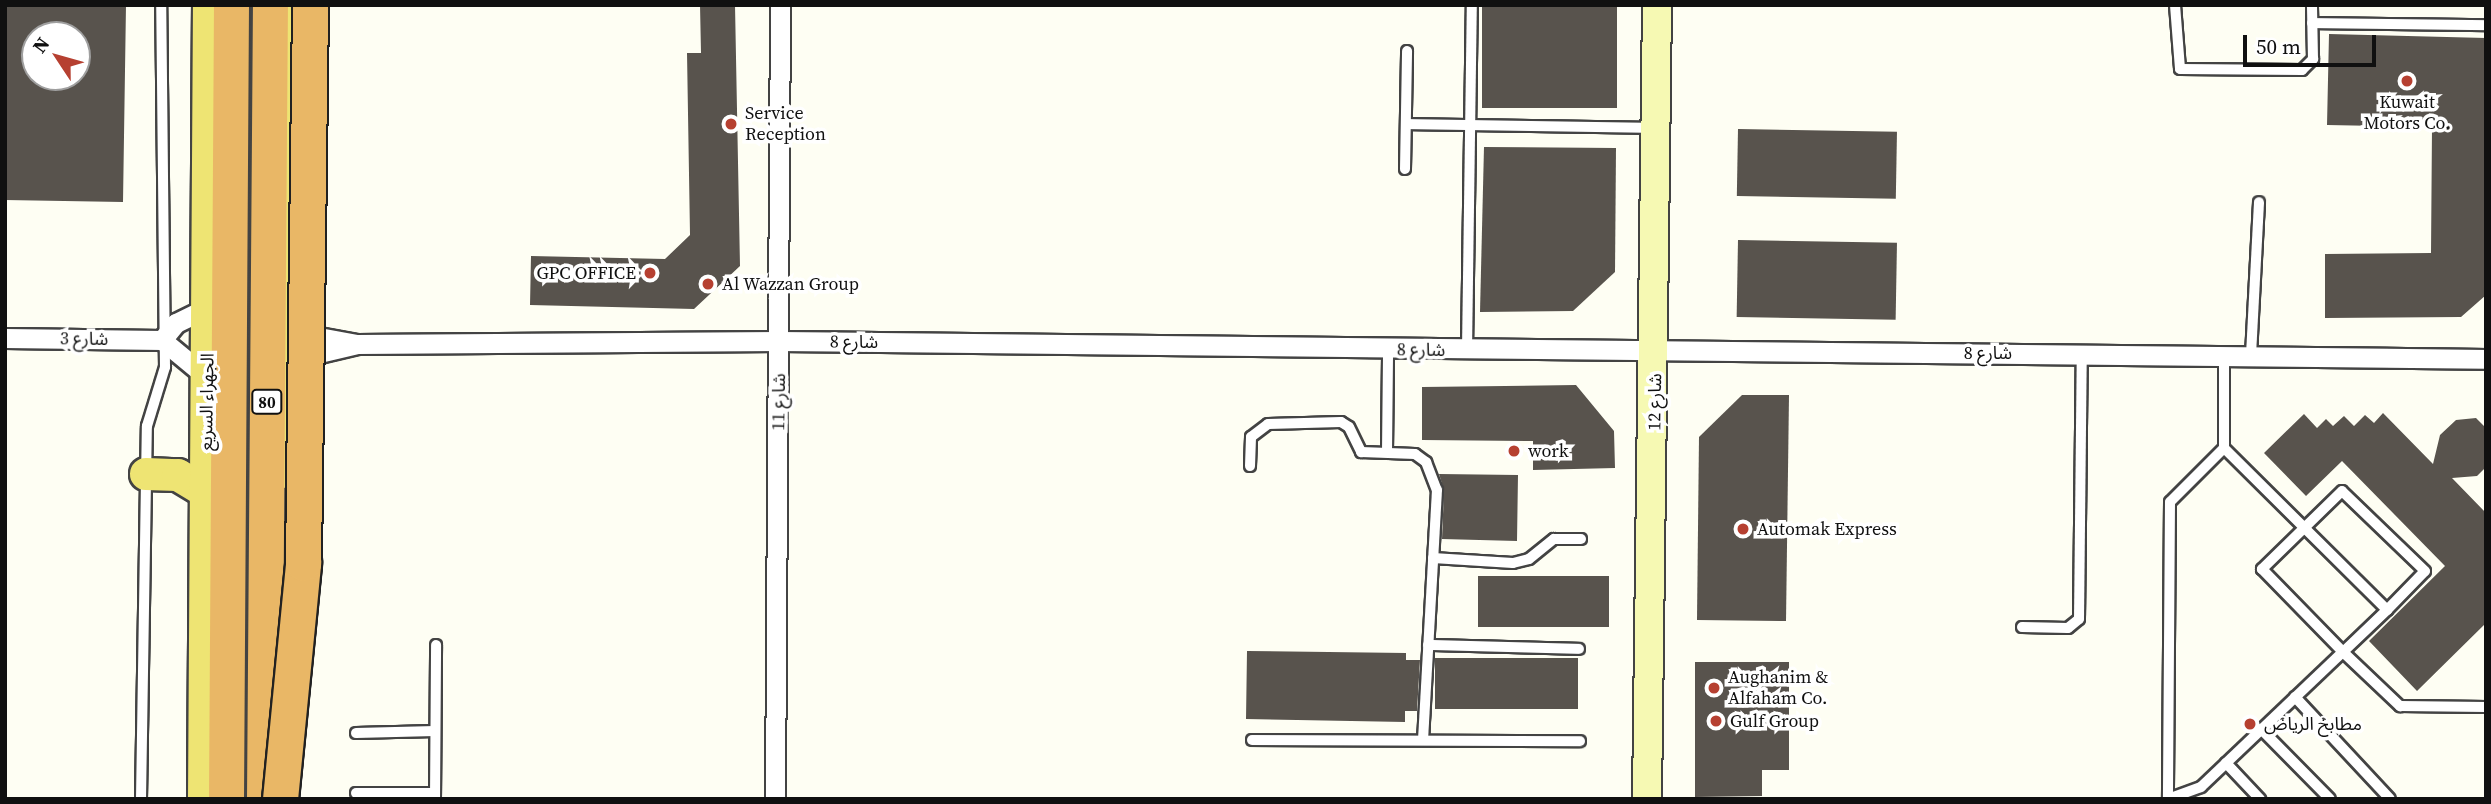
<!DOCTYPE html>
<html>
<head>
<meta charset="utf-8">
<style>
	body { margin:0 }
	#map { position:relative; width:2491px; height:804px; overflow:hidden; background:#fefef3; font-family:"Source Serif 4","Noto Sans Arabic",serif }
	div>[style] { position:absolute }
	.building>* { inset:0; background:#58534d; transform-origin:0 0 }
	.roads { filter:drop-shadow(2px 0 #434343) drop-shadow(-2px 0 #434343) drop-shadow(0 2px #434343) drop-shadow(0 -2px #434343) }
	.lane>* { height:10px; margin:-5px; padding:0 5px; transform-origin:5px; border-radius:5px; background:#fff }
	.street>* { height:19px; margin:-9.5px; padding:0 9.5px; transform-origin:9.5px; border-radius:9.5px; background:#fff }
	.secondary>* { height:28px; margin:-14px; padding:0 14px; transform-origin:14px; border-radius:14px; background:#f6f9b3 }
	.primary>* { height:32px; margin:-16px; padding:0 16px; transform-origin:16px; border-radius:16px; background:#eee473 }
	.highway>* { height:35px; margin:-17.5px; padding:0 17.5px; transform-origin:17.5px; border-radius:17.5px; background:#e9b766 }
	.bridges { filter:drop-shadow(2px 0 #212121) drop-shadow(-2px 0 #212121) drop-shadow(0 2px #212121) drop-shadow(0 -2px #212121) }
	.highway-bridge>* { height:35px; margin:-17.5px; padding:0 17.5px; transform-origin:17.5px; border-radius:17.5px; background:#e9b766 }
	.dots>* { width:19px; height:19px; translate:-50% -50%; box-sizing:border-box; border:4px solid #fff; border-radius:50% }
	span { translate:-50% -50%; white-space:nowrap; text-align:center; line-height:1.15; -webkit-text-stroke:7px #fff; paint-order:stroke }
	.shield-label span { padding:2px 5px; background:#fff; border:2px solid; border-radius:5px; -webkit-text-stroke-width:0 }
	.shield-label { font-size:16px; color:#101010; font-weight:700 }
	.poi-label { font-size:18px; color:#101010 }
	.left { translate:0 -50%; text-align:left }
	.right { translate:-100% -50%; text-align:right }
	.street-label { font-size:18px; color:#101010 }
	.frame { position:absolute; inset:0; border:7px solid #101010; pointer-events:none }
	.north { position:absolute; left:21px; top:21px; width:70px; height:70px; box-sizing:border-box; background:#fff; border:2px solid #9f9f9f; border-radius:50%; rotate:306deg; font-size:19px; font-weight:700; line-height:28px; text-align:center; color:#101010 }
	.north::after { content:''; display:block; margin:auto; width:24px; height:32px; background:#b64031; clip-path:polygon(50% 0,100% 100%,50% 72%,0 100%) }
	.scale { position:absolute; left:2243px; top:35px; width:133px; height:32px; box-sizing:border-box; border:4px solid #101010; border-top:0; padding-left:9px; font-size:21px; line-height:24px; white-space:nowrap; color:#101010; -webkit-text-stroke:5px #fff; paint-order:stroke }
</style>
</head>
<body>
<div id="map">
	<div class="building">
		<i style="clip-path:polygon(evenodd,5px 5px,126px 5px,123px 202px,5px 200px,5px 5px,35px 35px,77px 35px,77px 77px,35px 77px,35px 35px)"></i>
		<i style="clip-path:polygon(700px 5px,735px 5px,740px 266px,694px 309px,530px 305px,531px 256px,665px 259px,690px 235px,687px 53px,701px 53px)"></i>
		<i style="left:1482px;top:5px;width:135px;height:103px"></i>
		<i style="clip-path:polygon(2329px 34px,2486px 38px,2486px 295px,2461px 317px,2325px 318px,2325px 254px,2431px 253px,2432px 127px,2327px 125px)"></i>
		<i style="left:1738px;top:129px;width:159px;height:67px;rotate:1deg"></i>
		<i style="clip-path:polygon(1484px 147px,1616px 148px,1615px 272px,1573px 311px,1480px 312px)"></i>
		<i style="left:1738px;top:240px;width:159px;height:77px;rotate:1deg"></i>
		<i style="clip-path:polygon(1576px 385px,1614px 431px,1615px 468px,1533px 470px,1533px 441px,1422px 440px,1422px 387px)"></i>
		<i style="clip-path:polygon(1742px 395px,1789px 395px,1786px 621px,1697px 620px,1699px 437px)"></i>
		<i style="clip-path:polygon(2383px 413px,2433px 464px,2440px 435px,2456px 420px,2476px 418px,2486px 428px,2486px 467px,2477px 476px,2452px 478px,2486px 513px,2486px 623px,2417px 691px,2369px 641px,2445px 566px,2342px 461px,2306px 496px,2264px 453px,2304px 414px,2317px 428px,2326px 419px,2333px 426px,2344px 416px,2354px 426px,2365px 415px,2374px 423px)"></i>
		<i style="clip-path:polygon(1439px 474px,1518px 475px,1517px 541px,1442px 539px,1444px 490px)"></i>
		<i style="left:1478px;top:576px;width:131px;height:51px"></i>
		<i style="clip-path:polygon(1247px 651px,1406px 653px,1406px 660px,1420px 660px,1417px 711px,1405px 711px,1405px 722px,1246px 719px)"></i>
		<i style="left:1578px;top:658px;width:51px;height:143px;rotate:90deg"></i>
		<i style="clip-path:polygon(1695px 662px,1789px 662px,1789px 770px,1762px 770px,1762px 796px,1695px 797px)"></i>
	</div>
	<div class="roads">
		<div class="lane">
			<i style="left:2175px;top:5px;width:64px;rotate:85.5deg"></i>
			<i style="left:2180px;top:69px;width:122px;rotate:0.5deg"></i>
			<i style="left:2302px;top:70px;width:16px;rotate:-45deg"></i>
			<i style="left:2313px;top:59px;width:54px;rotate:-91.1deg"></i>
			<i style="left:2312px;top:23px;width:174px;rotate:0.7deg"></i>
			<i style="left:1407px;top:124px;width:248px;rotate:0.9deg"></i>
			<i style="left:1405px;top:169px;width:118px;rotate:-89deg"></i>
			<i style="left:1467px;top:350px;width:345px;rotate:-89.2deg"></i>
			<i style="left:2224px;top:354px;width:94px;rotate:90deg"></i>
			<i style="left:2224px;top:448px;width:76px;rotate:135deg"></i>
			<i style="left:2170px;top:502px;width:297px;rotate:90.4deg"></i>
			<i style="left:2168px;top:799px;width:35px;rotate:-20deg"></i>
			<i style="left:2201px;top:787px;width:196px;rotate:-43.6deg"></i>
			<i style="left:2343px;top:652px;width:61px;rotate:-43.7deg"></i>
			<i style="left:2387px;top:610px;width:54px;rotate:-45.7deg"></i>
			<i style="left:2425px;top:571px;width:115px;rotate:-136.1deg"></i>
			<i style="left:2342px;top:491px;width:112px;rotate:135.7deg"></i>
			<i style="left:2262px;top:569px;width:116px;rotate:45.7deg"></i>
			<i style="left:2343px;top:652px;width:79px;rotate:43.5deg"></i>
			<i style="left:2400px;top:706px;width:86px;rotate:0.7deg"></i>
			<i style="left:2251px;top:355px;width:153px;rotate:-87deg"></i>
			<i style="left:2224px;top:448px;width:230px;rotate:44.8deg"></i>
			<i style="left:1387px;top:452px;width:103px;rotate:-89.4deg"></i>
			<i style="left:1250px;top:466px;width:29px;rotate:-88deg"></i>
			<i style="left:1251px;top:437px;width:21px;rotate:-37deg"></i>
			<i style="left:1268px;top:424px;width:73px;rotate:-1.6deg"></i>
			<i style="left:1341px;top:422px;width:9px;rotate:32deg"></i>
			<i style="left:1349px;top:427px;width:28px;rotate:64deg"></i>
			<i style="left:1361px;top:452px;width:54px;rotate:2.1deg"></i>
			<i style="left:1415px;top:454px;width:14px;rotate:36deg"></i>
			<i style="left:1426px;top:462px;width:30px;rotate:69deg"></i>
			<i style="left:1437px;top:490px;width:247px;rotate:93.2deg"></i>
			<i style="left:1433px;top:558px;width:80px;rotate:3.6deg"></i>
			<i style="left:1513px;top:563px;width:16px;rotate:-14deg"></i>
			<i style="left:1529px;top:559px;width:32px;rotate:-39deg"></i>
			<i style="left:1554px;top:539px;width:27px"></i>
			<i style="left:2022px;top:627px;width:46px;rotate:1.2deg"></i>
			<i style="left:2068px;top:628px;width:14px;rotate:-39deg"></i>
			<i style="left:2079px;top:619px;width:266px;rotate:-89.4deg"></i>
			<i style="left:1428px;top:645px;width:151px;rotate:1.5deg"></i>
			<i style="left:2295px;top:697px;width:139px;rotate:47deg"></i>
			<i style="left:2261px;top:729px;width:98px;rotate:45.4deg"></i>
			<i style="left:356px;top:733px;width:79px;rotate:-1.5deg"></i>
			<i style="left:1252px;top:740px;width:328px;rotate:0.2deg"></i>
			<i style="left:2226px;top:763px;width:50px;rotate:46.6deg"></i>
			<i style="left:356px;top:793px;width:79px"></i>
			<i style="left:141px;top:799px;width:373px;rotate:-89.1deg"></i>
			<i style="left:147px;top:426px;width:62px;rotate:-73deg"></i>
			<i style="left:165px;top:367px;width:362px;rotate:-90.6deg"></i>
			<i style="left:435px;top:799px;width:154px;rotate:-89.6deg"></i>
		</div>
		<div class="street">
			<i style="left:297px;top:333px;width:61px;rotate:10.4deg"></i>
			<i style="left:5px;top:338px;width:157px;rotate:0.7deg"></i>
			<i style="left:162px;top:340px;width:60px;rotate:39.6deg"></i>
			<i style="left:162px;top:340px;width:22px;rotate:-51deg"></i>
			<i style="left:176px;top:323px;width:34px;rotate:-26deg"></i>
			<i style="left:298px;top:358px;width:61px;rotate:-13.3deg"></i>
			<i style="left:357px;top:344px;width:422px;rotate:-0.4deg"></i>
			<i style="left:779px;top:341px;width:1707px;rotate:0.6deg"></i>
			<i style="left:775px;top:799px;width:794px;rotate:-89.64deg"></i>
		</div>
		<div class="secondary">
			<i style="left:1647px;top:799px;width:794px;rotate:-89.28deg"></i>
		</div>
		<div class="primary">
			<i style="left:287px;top:472px;width:467px;rotate:-89.6deg"></i>
			<i style="left:146px;top:474px;width:32px;rotate:2deg"></i>
			<i style="left:178px;top:475px;width:31px;rotate:31deg"></i>
			<i style="left:204px;top:799px;width:794px;rotate:-89.64deg"></i>
		</div>
		<div class="highway">
			<i style="left:226px;top:799px;width:794px;rotate:-89.64deg"></i>
			<i style="left:264px;top:799px;width:794px;rotate:-89.57deg"></i>
		</div>
	</div>
	<div class="bridges">
		<div class="highway-bridge">
			<i style="left:280px;top:799px;width:237px;rotate:-84.4deg"></i>
			<i style="left:303px;top:563px;width:558px;rotate:-89.28deg"></i>
		</div>
	</div>
	<div class="dots">
		<i style="left:2407px;top:81px;background:#b64031"></i>
		<i style="left:731px;top:124px;background:#b64031"></i>
		<i style="left:650px;top:273px;background:#b64031"></i>
		<i style="left:708px;top:284px;background:#b64031"></i>
		<i style="left:1514px;top:451px;background:#b64031"></i>
		<i style="left:1743px;top:529px;background:#b64031"></i>
		<i style="left:1714px;top:688px;background:#b64031"></i>
		<i style="left:1716px;top:721px;background:#b64031"></i>
		<i style="left:2250px;top:724px;background:#b64031"></i>
	</div>
	<div class="shield-label">
		<span style="left:267px;top:402px">80</span>
	</div>
	<div class="poi-label">
		<span style="left:2407px;top:113px">Kuwait<br>Motors Co.</span>
		<span class="left" style="left:745px;top:124px">Service<br>Reception</span>
		<span class="right" style="left:636px;top:273px">GPC OFFICE</span>
		<span class="left" style="left:722px;top:284px">Al Wazzan Group</span>
		<span class="left" style="left:1528px;top:451px">work</span>
		<span class="left" style="left:1757px;top:529px">Automak Express</span>
		<span class="left" style="left:1728px;top:688px">Aughanim &amp;<br>Alfaham Co.</span>
		<span class="left" style="left:1730px;top:721px">Gulf Group</span>
		<span class="left" style="left:2264px;top:724px">مطابخ الرياض</span>
	</div>
	<div class="street-label">
		<span style="left:84px;top:339px;rotate:1deg">شارع 3</span>
		<span style="left:854px;top:342px;rotate:1deg">شارع 8</span>
		<span style="left:1421px;top:350px;rotate:1deg">شارع 8</span>
		<span style="left:1988px;top:353px">شارع 8</span>
		<span style="left:207px;top:402px;rotate:-89deg">الجهراء السريع</span>
		<span style="left:779px;top:402px;rotate:-89deg">شارع 11</span>
		<span style="left:1655px;top:402px;rotate:-89deg">شارع 12</span>
	</div>
	<div class="frame"></div>
	<div class="north">N</div>
	<div class="scale">50 m</div>
</div>
</body>
</html>
